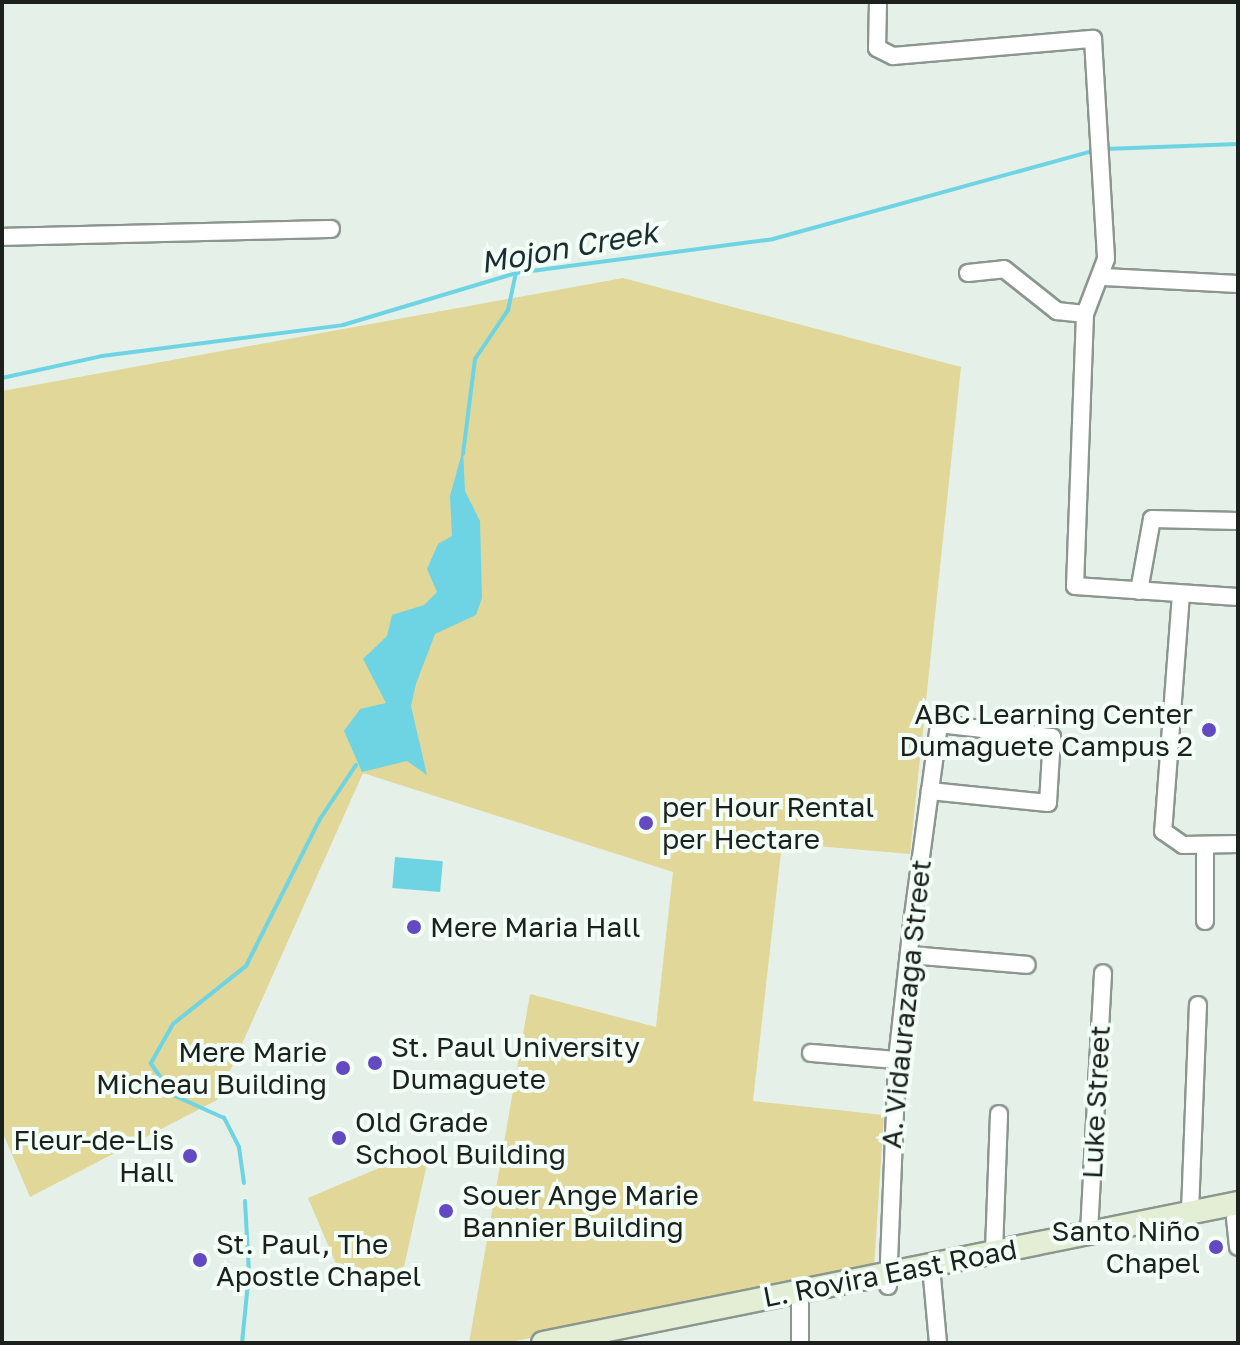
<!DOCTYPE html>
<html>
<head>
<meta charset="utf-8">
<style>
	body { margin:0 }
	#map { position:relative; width:1240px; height:1345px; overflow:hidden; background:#e5f1e8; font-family:"Golos Text",sans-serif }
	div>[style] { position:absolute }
	.green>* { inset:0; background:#e0d799 }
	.water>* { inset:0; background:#6ed4e3; transform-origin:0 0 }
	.stream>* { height:4px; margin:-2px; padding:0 2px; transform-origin:2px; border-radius:2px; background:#6ed4e3 }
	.roads { filter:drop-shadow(2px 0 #8b968e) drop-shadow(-2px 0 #8b968e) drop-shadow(0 2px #8b968e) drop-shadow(0 -2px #8b968e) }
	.street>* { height:16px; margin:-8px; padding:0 8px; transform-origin:8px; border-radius:8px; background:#fff }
	.secondary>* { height:22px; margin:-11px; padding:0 11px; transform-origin:11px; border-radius:11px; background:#e3eed4 }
	.dots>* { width:22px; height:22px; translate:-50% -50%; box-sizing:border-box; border:4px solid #f2fef6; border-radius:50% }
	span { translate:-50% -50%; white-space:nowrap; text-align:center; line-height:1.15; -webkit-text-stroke:8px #f2fef6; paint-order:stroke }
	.poi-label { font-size:28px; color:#1d211e }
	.right { translate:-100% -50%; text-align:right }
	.left { translate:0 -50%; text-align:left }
	.street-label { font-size:28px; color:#1d211e }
	.water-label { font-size:30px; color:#1a2d30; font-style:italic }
	.frame { position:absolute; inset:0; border:4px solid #1d211e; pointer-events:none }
</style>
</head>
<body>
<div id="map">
	<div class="green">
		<i style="clip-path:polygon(623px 278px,961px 367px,910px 854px,782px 843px,753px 1101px,884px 1115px,874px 1267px,506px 1343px,469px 1343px,530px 994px,656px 1027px,673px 872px,363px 773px,217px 1100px,30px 1197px,2px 1131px,2px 391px)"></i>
		<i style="clip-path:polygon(431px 1146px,403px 1271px,343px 1280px,308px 1198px)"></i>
	</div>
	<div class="water">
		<i style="clip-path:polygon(463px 449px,465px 491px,480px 521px,482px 598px,476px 615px,435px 634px,416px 684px,411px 706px,427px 775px,407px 761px,362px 772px,344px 731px,360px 709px,386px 703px,363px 659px,387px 636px,392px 615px,424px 605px,437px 592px,427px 569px,438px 544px,452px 536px,450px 496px)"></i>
		<i style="left:395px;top:857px;width:48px;height:31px;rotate:5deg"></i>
	</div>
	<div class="stream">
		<i style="left:1105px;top:149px;width:133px;rotate:-2.2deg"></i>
		<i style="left:2px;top:378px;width:102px;rotate:-12.4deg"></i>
		<i style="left:102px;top:356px;width:243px;rotate:-7.3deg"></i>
		<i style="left:343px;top:325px;width:181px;rotate:-16.7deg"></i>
		<i style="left:516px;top:273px;width:259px;rotate:-7.5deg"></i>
		<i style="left:773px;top:239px;width:332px;rotate:-15.4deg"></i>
		<i style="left:463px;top:454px;width:96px;rotate:-82.8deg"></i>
		<i style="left:475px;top:359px;width:59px;rotate:-56deg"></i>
		<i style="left:508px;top:310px;width:38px;rotate:-78deg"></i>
		<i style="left:244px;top:1183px;width:36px;rotate:-98deg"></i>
		<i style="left:239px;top:1147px;width:33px;rotate:-117deg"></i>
		<i style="left:224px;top:1118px;width:56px;rotate:-155.7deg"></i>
		<i style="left:173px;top:1095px;width:39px;rotate:-125deg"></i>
		<i style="left:151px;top:1063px;width:45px;rotate:-60.6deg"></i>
		<i style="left:173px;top:1024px;width:93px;rotate:-38.5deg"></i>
		<i style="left:246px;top:966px;width:165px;rotate:-63.3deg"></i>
		<i style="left:320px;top:819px;width:65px;rotate:-56.3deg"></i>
		<i style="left:242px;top:1343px;width:70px;rotate:-84.3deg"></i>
		<i style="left:249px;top:1273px;width:72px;rotate:-93.2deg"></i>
	</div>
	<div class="roads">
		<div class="street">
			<i style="left:878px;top:2px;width:46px;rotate:91.2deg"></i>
			<i style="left:877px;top:48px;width:18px;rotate:27deg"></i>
			<i style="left:893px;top:56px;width:201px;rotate:-4.9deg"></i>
			<i style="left:1093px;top:39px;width:220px;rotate:86.6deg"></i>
			<i style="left:1106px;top:259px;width:59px;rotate:110.9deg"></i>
			<i style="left:1085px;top:314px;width:272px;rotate:92.1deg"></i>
			<i style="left:1075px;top:586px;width:163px;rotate:3.9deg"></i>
			<i style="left:2px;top:237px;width:329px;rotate:-1.4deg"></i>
			<i style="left:968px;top:273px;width:36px;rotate:-6deg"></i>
			<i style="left:1004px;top:269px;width:68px;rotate:38.4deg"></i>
			<i style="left:1057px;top:311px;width:28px;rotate:6deg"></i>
			<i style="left:1104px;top:277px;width:134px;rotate:3deg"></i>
			<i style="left:1139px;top:591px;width:73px;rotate:-79.8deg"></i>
			<i style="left:1152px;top:519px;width:86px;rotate:1.3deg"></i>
			<i style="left:1181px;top:594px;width:238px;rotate:94.3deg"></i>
			<i style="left:1163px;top:831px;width:24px;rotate:35deg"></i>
			<i style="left:1183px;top:845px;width:55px;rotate:-1deg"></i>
			<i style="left:1205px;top:921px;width:76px;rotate:-90deg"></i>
			<i style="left:909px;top:955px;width:118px;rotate:4.8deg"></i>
			<i style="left:811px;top:1053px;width:86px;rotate:4.7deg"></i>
			<i style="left:1190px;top:1212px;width:207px;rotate:-87.8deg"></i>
			<i style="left:1235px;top:1218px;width:29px;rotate:84deg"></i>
			<i style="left:1089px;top:1232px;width:259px;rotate:-86.9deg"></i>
			<i style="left:994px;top:1251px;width:137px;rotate:-87.9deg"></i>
			<i style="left:932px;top:1277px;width:66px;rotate:84.8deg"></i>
			<i style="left:888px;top:1286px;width:226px;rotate:-87.7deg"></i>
			<i style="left:897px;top:1060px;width:145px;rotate:-83.7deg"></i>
			<i style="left:913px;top:916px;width:126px;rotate:-82.3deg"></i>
			<i style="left:930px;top:791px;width:68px;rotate:-82.3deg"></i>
			<i style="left:939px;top:724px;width:114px;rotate:6.6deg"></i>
			<i style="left:1052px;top:737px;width:66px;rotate:93.5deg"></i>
			<i style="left:1048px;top:803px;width:119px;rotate:-174.2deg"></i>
			<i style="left:800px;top:1343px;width:40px;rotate:-90deg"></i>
		</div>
		<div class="secondary">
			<i style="left:543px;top:1343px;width:709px;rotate:-11.39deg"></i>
		</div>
	</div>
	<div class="dots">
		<i style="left:1209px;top:730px;background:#634ac3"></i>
		<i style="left:646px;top:823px;background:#634ac3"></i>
		<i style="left:414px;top:927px;background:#634ac3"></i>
		<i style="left:375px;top:1063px;background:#634ac3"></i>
		<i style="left:343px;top:1068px;background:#634ac3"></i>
		<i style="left:339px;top:1138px;background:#634ac3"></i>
		<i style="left:190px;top:1156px;background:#634ac3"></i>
		<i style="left:446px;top:1211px;background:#634ac3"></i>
		<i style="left:1216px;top:1247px;background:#634ac3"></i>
		<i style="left:200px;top:1260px;background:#634ac3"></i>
	</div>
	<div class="poi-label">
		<span class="right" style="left:1193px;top:730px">ABC Learning Center<br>Dumaguete Campus 2</span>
		<span class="left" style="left:662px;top:823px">per Hour Rental<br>per Hectare</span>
		<span class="left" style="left:430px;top:927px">Mere Maria Hall</span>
		<span class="left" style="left:391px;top:1063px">St. Paul University<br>Dumaguete</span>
		<span class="right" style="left:327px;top:1068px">Mere Marie<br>Micheau Building</span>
		<span class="left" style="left:355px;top:1138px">Old Grade<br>School Building</span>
		<span class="right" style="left:174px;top:1156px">Fleur-de-Lis<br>Hall</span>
		<span class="left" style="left:462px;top:1211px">Souer Ange Marie<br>Bannier Building</span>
		<span class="right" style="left:1200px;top:1247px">Santo Niño<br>Chapel</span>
		<span class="left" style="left:216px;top:1260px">St. Paul, The<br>Apostle Chapel</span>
	</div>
	<div class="street-label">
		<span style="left:906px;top:1004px;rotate:-84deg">A. Vidaurazaga Street</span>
		<span style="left:1096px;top:1102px;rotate:-87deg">Luke Street</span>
		<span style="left:890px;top:1273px;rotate:-11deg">L. Rovira East Road</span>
	</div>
	<div class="water-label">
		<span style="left:569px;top:247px;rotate:-10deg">Mojon Creek</span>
	</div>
	<div class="frame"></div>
</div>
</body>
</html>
